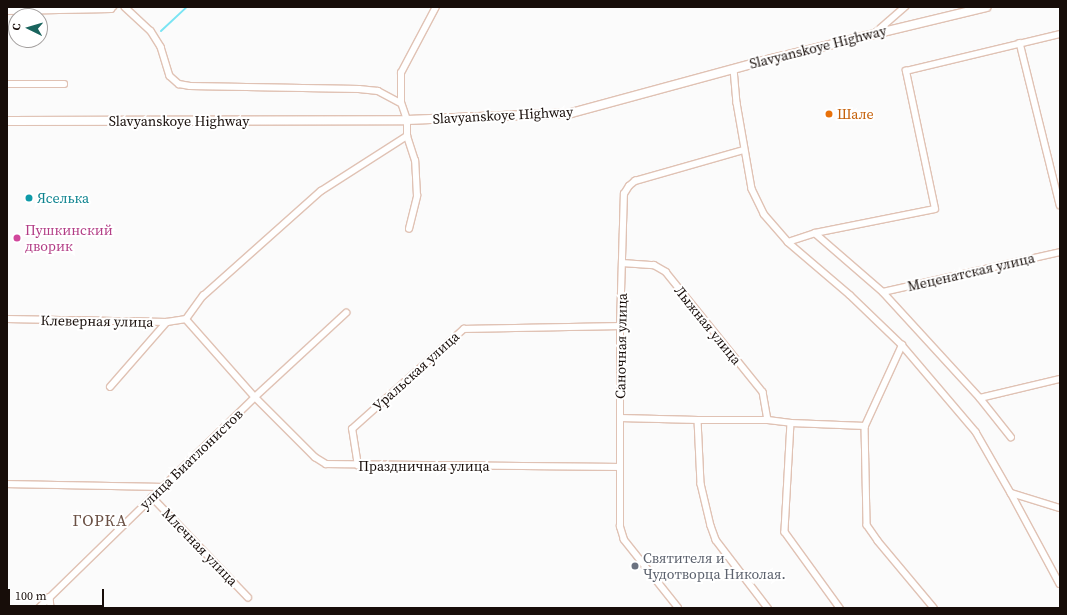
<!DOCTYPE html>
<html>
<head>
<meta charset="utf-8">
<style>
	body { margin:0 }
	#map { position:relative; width:1067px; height:615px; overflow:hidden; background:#fbfbfb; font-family:"Source Serif 4",serif }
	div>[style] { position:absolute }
	.stream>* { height:2px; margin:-1px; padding:0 1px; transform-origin:1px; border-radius:1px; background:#7ae4f3 }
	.roads { filter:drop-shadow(1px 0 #e0c2b4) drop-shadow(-1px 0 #e0c2b4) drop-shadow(0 1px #e0c2b4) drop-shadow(0 -1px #e0c2b4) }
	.minor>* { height:5.5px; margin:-2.75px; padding:0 2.75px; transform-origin:2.75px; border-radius:2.75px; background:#fff }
	.secondary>* { height:8px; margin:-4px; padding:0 4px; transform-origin:4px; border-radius:4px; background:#fff }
	.dots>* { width:11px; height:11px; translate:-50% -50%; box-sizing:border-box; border:2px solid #fff; border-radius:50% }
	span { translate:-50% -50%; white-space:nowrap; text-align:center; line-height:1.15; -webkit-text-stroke:4px #fff; paint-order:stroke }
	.street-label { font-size:14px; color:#170d09 }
	.food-label { font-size:14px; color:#c56008 }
	.left { translate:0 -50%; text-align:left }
	.culture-label { font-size:14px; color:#0d838f }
	.hotel-label { font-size:14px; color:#b23c85 }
	.worship-label { font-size:14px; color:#5b616d }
	.quarter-label { font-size:16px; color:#6b5145; letter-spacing:1px }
	.frame { position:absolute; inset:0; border:8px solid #170d09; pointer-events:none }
	.north { position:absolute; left:8px; top:8px; width:40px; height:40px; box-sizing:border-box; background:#fff; border:1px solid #a29e9d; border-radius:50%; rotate:275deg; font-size:11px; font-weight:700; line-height:16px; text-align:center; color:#170d09 }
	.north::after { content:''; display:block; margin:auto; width:14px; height:18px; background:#19645d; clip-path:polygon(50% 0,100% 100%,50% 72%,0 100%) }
	.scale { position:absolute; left:8px; top:589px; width:96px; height:18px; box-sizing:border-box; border:2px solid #170d09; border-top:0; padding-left:5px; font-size:12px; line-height:14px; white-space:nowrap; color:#170d09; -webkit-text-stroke:3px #fff; paint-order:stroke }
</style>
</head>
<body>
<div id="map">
	<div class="stream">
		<i style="left:161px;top:31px;width:35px;rotate:-43deg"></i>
	</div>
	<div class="roads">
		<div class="minor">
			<i style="left:125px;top:7px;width:35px;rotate:43deg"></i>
			<i style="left:151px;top:31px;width:19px;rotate:58deg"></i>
			<i style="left:161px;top:47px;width:30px;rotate:73deg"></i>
			<i style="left:170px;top:76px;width:12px;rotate:42deg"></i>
			<i style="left:179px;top:84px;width:11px;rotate:10deg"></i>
			<i style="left:190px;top:86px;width:169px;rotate:1deg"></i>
			<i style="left:359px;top:89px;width:19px;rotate:6deg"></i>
			<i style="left:378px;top:91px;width:26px;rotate:28deg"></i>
			<i style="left:7px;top:11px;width:104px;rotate:-1.1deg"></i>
			<i style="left:111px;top:9px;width:3px;rotate:-45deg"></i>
			<i style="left:875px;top:33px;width:40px;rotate:-41deg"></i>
			<i style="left:1020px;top:43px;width:167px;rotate:76.1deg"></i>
			<i style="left:734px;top:69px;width:34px;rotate:85deg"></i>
			<i style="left:737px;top:103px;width:87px;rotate:80.1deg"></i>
			<i style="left:752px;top:189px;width:28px;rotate:64deg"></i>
			<i style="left:764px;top:214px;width:37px;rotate:49deg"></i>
			<i style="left:788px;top:242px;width:82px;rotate:40.5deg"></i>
			<i style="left:850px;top:295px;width:72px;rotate:43.9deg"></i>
			<i style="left:902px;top:345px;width:114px;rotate:49.6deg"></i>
			<i style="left:976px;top:432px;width:70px;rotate:60.2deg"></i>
			<i style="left:1011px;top:493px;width:103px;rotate:61.7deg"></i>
			<i style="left:7px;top:84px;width:57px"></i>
			<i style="left:409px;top:229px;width:34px;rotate:-76deg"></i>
			<i style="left:417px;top:196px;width:35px;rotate:-93deg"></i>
			<i style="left:415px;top:161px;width:26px;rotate:-108deg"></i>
			<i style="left:407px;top:136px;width:16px;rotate:-90deg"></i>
			<i style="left:407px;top:120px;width:18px;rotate:-109deg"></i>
			<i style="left:401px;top:103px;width:30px;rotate:-90deg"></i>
			<i style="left:401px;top:73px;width:75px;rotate:-62.1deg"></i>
			<i style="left:815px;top:233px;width:90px;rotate:40.9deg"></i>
			<i style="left:883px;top:292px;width:144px;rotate:47.5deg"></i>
			<i style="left:980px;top:398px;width:50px;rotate:51.5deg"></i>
			<i style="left:788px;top:242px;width:28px;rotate:-18deg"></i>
			<i style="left:815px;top:233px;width:122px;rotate:-11.3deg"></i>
			<i style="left:935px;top:209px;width:141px;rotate:-101.9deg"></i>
			<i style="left:906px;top:71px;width:158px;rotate:-13.5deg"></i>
			<i style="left:622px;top:263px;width:32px;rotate:4deg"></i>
			<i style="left:654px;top:265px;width:14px;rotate:30deg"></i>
			<i style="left:666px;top:272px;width:154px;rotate:51.1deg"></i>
			<i style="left:763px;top:392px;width:28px;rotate:80deg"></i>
			<i style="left:883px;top:292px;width:181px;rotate:-12.7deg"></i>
			<i style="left:7px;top:319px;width:160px;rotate:1.1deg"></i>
			<i style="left:167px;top:322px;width:19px;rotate:-9deg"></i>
			<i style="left:186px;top:319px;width:104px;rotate:48.5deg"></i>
			<i style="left:255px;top:397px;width:85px;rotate:45deg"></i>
			<i style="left:315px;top:457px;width:13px;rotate:32deg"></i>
			<i style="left:326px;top:464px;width:293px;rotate:0.6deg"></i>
			<i style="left:186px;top:319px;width:29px;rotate:-54deg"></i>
			<i style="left:203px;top:296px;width:158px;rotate:-41.7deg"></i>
			<i style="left:321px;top:191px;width:102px;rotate:-32.6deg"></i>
			<i style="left:110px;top:387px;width:86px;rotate:-48.8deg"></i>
			<i style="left:980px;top:398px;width:82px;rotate:-13.4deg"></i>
			<i style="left:620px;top:418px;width:78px;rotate:1.5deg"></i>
			<i style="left:698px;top:420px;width:70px"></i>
			<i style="left:768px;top:420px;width:23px;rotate:7deg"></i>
			<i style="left:791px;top:423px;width:74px;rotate:2.3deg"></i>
			<i style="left:865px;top:426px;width:89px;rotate:-65.4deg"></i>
			<i style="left:698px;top:420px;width:64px;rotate:87.3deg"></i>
			<i style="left:701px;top:484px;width:43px;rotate:76.6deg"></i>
			<i style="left:711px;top:526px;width:15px;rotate:70deg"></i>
			<i style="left:716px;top:540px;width:86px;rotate:52.6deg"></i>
			<i style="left:791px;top:423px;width:109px;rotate:93.2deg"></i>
			<i style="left:785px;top:532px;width:94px;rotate:54.1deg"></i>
			<i style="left:865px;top:426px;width:99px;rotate:88.8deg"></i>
			<i style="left:867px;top:525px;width:19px;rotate:55deg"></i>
			<i style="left:878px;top:541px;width:87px;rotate:50.1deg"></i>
			<i style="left:358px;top:466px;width:37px;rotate:-99deg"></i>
			<i style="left:352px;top:429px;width:150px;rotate:-41.8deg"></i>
			<i style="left:464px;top:329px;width:156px;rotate:-1.1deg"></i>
			<i style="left:7px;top:484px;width:155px;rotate:1.1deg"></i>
			<i style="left:1011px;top:493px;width:51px;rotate:17deg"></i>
			<i style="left:152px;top:497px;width:139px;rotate:46.2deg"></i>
			<i style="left:50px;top:597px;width:11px;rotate:85deg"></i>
			<i style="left:39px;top:608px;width:302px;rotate:-44.3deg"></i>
			<i style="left:255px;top:397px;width:124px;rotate:-42.7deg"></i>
			<i style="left:678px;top:608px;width:87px;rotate:-128.5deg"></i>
			<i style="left:624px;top:540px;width:14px;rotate:-107deg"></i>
			<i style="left:620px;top:527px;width:201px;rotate:-90deg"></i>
			<i style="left:620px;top:326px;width:132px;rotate:-88.3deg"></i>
			<i style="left:624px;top:194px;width:9px;rotate:-58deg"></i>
			<i style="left:629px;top:186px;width:8px;rotate:-40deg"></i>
			<i style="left:635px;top:181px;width:113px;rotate:-15.9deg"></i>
		</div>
		<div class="secondary">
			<i style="left:7px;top:121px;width:400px;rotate:-0.1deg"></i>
			<i style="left:407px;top:120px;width:164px;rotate:-2.4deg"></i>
			<i style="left:571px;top:113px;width:195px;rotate:-15.2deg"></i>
			<i style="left:759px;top:62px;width:234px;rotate:-13.6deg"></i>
		</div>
	</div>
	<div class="dots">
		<i style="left:829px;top:114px;background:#e8710a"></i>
		<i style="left:29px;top:198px;background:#0f9aa8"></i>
		<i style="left:17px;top:238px;background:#d1479c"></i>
		<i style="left:635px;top:566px;background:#6b7280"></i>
	</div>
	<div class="street-label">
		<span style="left:818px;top:47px;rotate:-14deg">Slavyanskoye Highway</span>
		<span style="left:503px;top:115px;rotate:-3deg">Slavyanskoye Highway</span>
		<span style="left:179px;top:121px">Slavyanskoye Highway</span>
		<span style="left:971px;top:272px;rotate:-13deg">Меценатская улица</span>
		<span style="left:97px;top:321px;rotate:1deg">Клеверная улица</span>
		<span style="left:708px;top:325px;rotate:51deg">Лыжная улица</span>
		<span style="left:621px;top:346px;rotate:-89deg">Саночная улица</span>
		<span style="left:416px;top:371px;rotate:-42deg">Уральская улица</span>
		<span style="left:191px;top:459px;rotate:-44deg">улица Биатлонистов</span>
		<span style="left:424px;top:466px">Праздничная улица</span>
		<span style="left:200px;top:547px;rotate:46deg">Млечная улица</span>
	</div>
	<div class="food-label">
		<span class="left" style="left:837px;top:114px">Шале</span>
	</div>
	<div class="culture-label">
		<span class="left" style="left:37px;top:198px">Яселька</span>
	</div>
	<div class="hotel-label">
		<span class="left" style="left:25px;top:238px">Пушкинский<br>дворик</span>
	</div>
	<div class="worship-label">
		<span class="left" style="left:643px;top:566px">Святителя и<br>Чудотворца Николая.</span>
	</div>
	<div class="quarter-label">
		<span style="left:100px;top:520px">ГОРКА</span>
	</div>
	<div class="frame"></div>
	<div class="north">С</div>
	<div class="scale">100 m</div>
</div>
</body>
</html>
